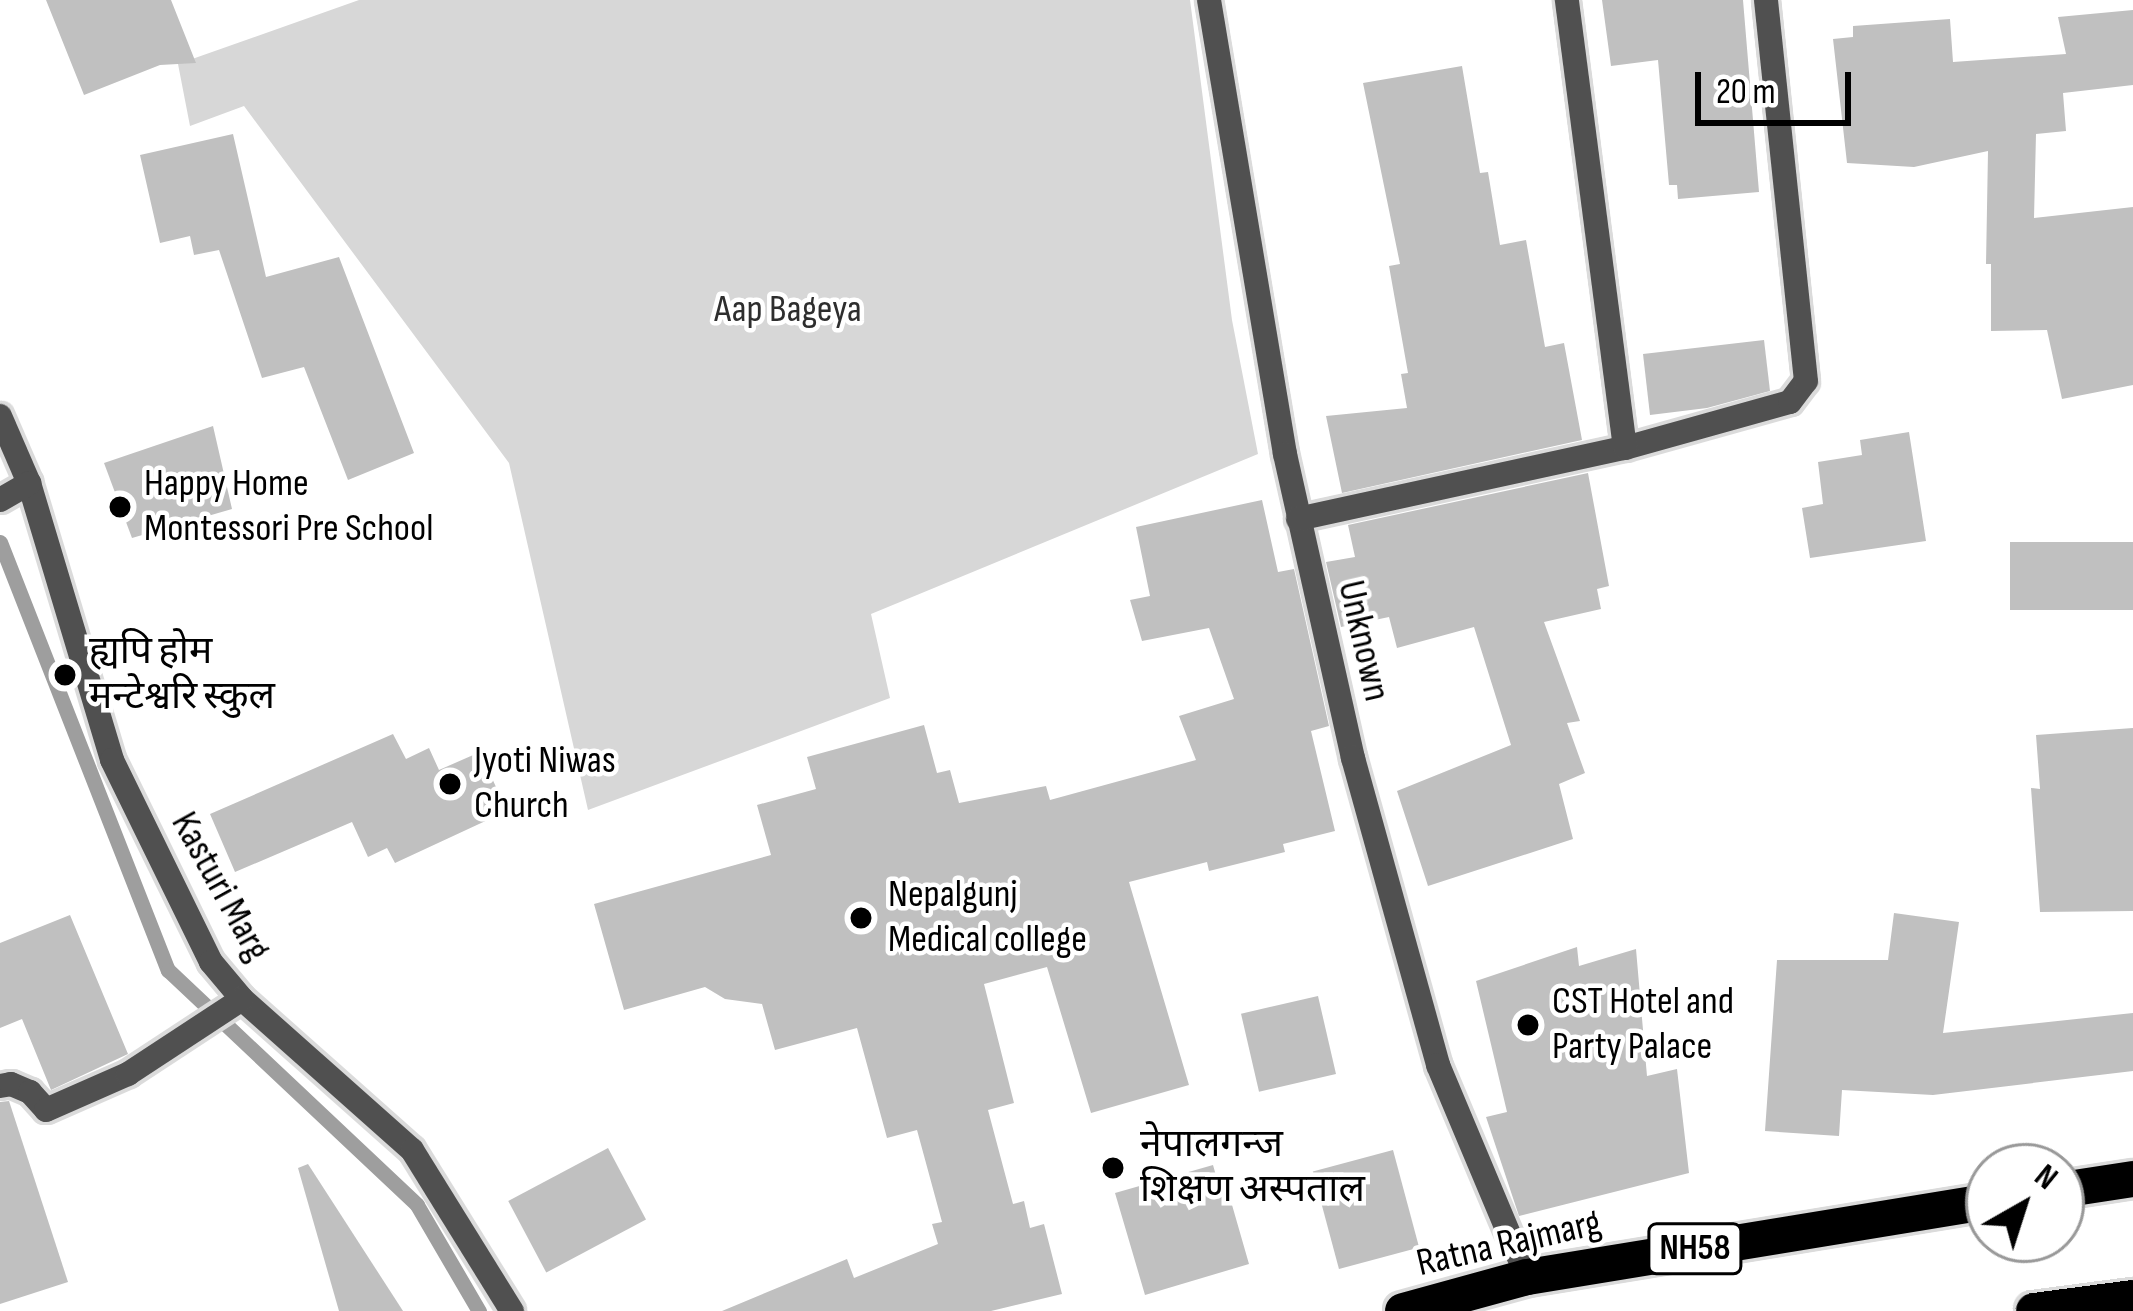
<!DOCTYPE html>
<html>
<head>
<meta charset="utf-8">
<style>
	body { margin:0 }
	#map { position:relative; width:2133px; height:1311px; overflow:hidden; background:#fff; font-family:"Sofia Sans Condensed","Noto Sans Devanagari",sans-serif }
	div>[style] { position:absolute }
	.green>* { inset:0; background:#d7d7d7 }
	.stream>* { height:15px; margin:-7.5px; padding:0 7.5px; transform-origin:7.5px; border-radius:7.5px; background:#9e9e9e }
	.building>* { inset:0; background:#c0c0c0; transform-origin:0 0 }
	.roads { filter:drop-shadow(3px 0 #dbdbdb) drop-shadow(-3px 0 #dbdbdb) drop-shadow(0 3px #dbdbdb) drop-shadow(0 -3px #dbdbdb) }
	.street>* { height:24px; margin:-12px; padding:0 12px; transform-origin:12px; border-radius:12px; background:#505050 }
	.highway>* { height:36px; margin:-18px; padding:0 18px; transform-origin:18px; border-radius:18px; background:#000 }
	.dots>* { width:33px; height:33px; translate:-50% -50%; box-sizing:border-box; border:6px solid #fff; border-radius:50% }
	span { translate:-50% -50%; white-space:nowrap; text-align:center; line-height:1.15; -webkit-text-stroke:9px #fff; paint-order:stroke }
	.shield-label span { padding:3px 9px; background:#fff; border:3px solid; border-radius:9px; -webkit-text-stroke-width:0 }
	.shield-label { font-size:36px; color:#000; font-weight:700 }
	.park-label { font-size:39px; color:#2e2e2e }
	.poi-label { font-size:39px; color:#000 }
	.left { translate:0 -50%; text-align:left }
	.street-label { font-size:39px; color:#000 }
	.north { position:absolute; left:1965px; top:1143px; width:120px; height:120px; box-sizing:border-box; background:#fff; border:3px solid #999; border-radius:50%; rotate:39deg; font-size:33px; font-weight:700; line-height:48px; text-align:center; color:#000 }
	.north::after { content:''; display:block; margin:auto; width:42px; height:54px; background:#000; clip-path:polygon(50% 0,100% 100%,50% 72%,0 100%) }
	.scale { position:absolute; left:1695px; top:72px; width:156px; height:54px; box-sizing:border-box; border:6px solid #000; border-top:0; padding-left:15px; font-size:36px; line-height:42px; white-space:nowrap; color:#000; -webkit-text-stroke:9px #fff; paint-order:stroke }
</style>
</head>
<body>
<div id="map">
	<div class="green">
		<i style="clip-path:polygon(359px 0,1190px 0,1232px 320px,1258px 454px,871px 614px,890px 698px,588px 810px,509px 463px,244px 106px,190px 126px,178px 64px)"></i>
	</div>
	<div class="stream">
		<i style="left:0;top:542px;width:460px;rotate:68.6deg"></i>
		<i style="left:168px;top:970px;width:342px;rotate:43.3deg"></i>
		<i style="left:417px;top:1205px;width:123px;rotate:59.7deg"></i>
	</div>
	<div class="building">
		<i style="clip-path:polygon(46px 0,171px 0,196px 63px,160px 65px,84px 95px)"></i>
		<i style="clip-path:polygon(1602px 0,1743px 0,1759px 192px,1678px 199px,1677px 185px,1669px 185px,1658px 60px,1611px 66px)"></i>
		<i style="clip-path:polygon(2133px 10px,2133px 85px,2063px 93px,2066px 131px,2036px 134px,2034px 218px,2133px 207px,2133px 385px,2062px 399px,2047px 330px,1991px 331px,1991px 264px,1986px 264px,1988px 151px,1914px 167px,1847px 163px,1833px 39px,1853px 37px,1853px 26px,1950px 19px,1953px 62px,2066px 54px,2058px 17px)"></i>
		<i style="clip-path:polygon(1462px 66px,1480px 173px,1488px 172px,1500px 245px,1526px 240px,1545px 347px,1564px 343px,1582px 440px,1342px 493px,1326px 416px,1407px 408px,1401px 374px,1408px 373px,1389px 266px,1400px 264px,1363px 83px)"></i>
		<i style="clip-path:polygon(233px 134px,266px 277px,339px 257px,414px 453px,348px 480px,304px 367px,262px 378px,219px 250px,194px 255px,190px 236px,160px 243px,140px 155px)"></i>
		<i style="clip-path:polygon(1764px 340px,1770px 391px,1707px 408px,1650px 415px,1643px 354px)"></i>
		<i style="clip-path:polygon(213px 426px,232px 509px,132px 538px,104px 463px)"></i>
		<i style="clip-path:polygon(1909px 432px,1926px 541px,1810px 558px,1802px 508px,1823px 504px,1818px 462px,1862px 455px,1860px 440px)"></i>
		<i style="clip-path:polygon(1588px 473px,1609px 586px,1597px 589px,1601px 609px,1544px 622px,1580px 721px,1567px 723px,1585px 773px,1559px 784px,1573px 839px,1428px 886px,1397px 791px,1511px 745px,1474px 627px,1397px 648px,1389px 617px,1341px 627px,1326px 562px,1355px 557px,1348px 525px)"></i>
		<i style="clip-path:polygon(1262px 500px,1278px 572px,1294px 569px,1329px 726px,1311px 731px,1335px 831px,1283px 844px,1285px 852px,1209px 871px,1207px 862px,1129px 882px,1189px 1085px,1091px 1113px,1047px 967px,984px 984px,1014px 1103px,988px 1110px,1013px 1204px,1024px 1201px,1030px 1228px,1044px 1224px,1062px 1294px,991px 1311px,722px 1311px,847px 1259px,854px 1278px,938px 1244px,932px 1224px,942px 1222px,917px 1130px,887px 1138px,857px 1028px,775px 1050px,762px 1004px,725px 999px,705px 987px,624px 1010px,594px 904px,771px 855px,757px 805px,816px 789px,807px 757px,924px 725px,937px 773px,950px 770px,959px 803px,1046px 786px,1050px 800px,1196px 760px,1179px 716px,1234px 699px,1209px 628px,1142px 641px,1130px 600px,1150px 596px,1136px 527px)"></i>
		<i style="left:2133px;top:542px;width:68px;height:123px;rotate:90deg"></i>
		<i style="clip-path:polygon(2133px 728px,2133px 911px,2040px 912px,2031px 788px,2040px 789px,2036px 735px)"></i>
		<i style="clip-path:polygon(393px 734px,406px 759px,429px 748px,439px 770px,480px 752px,507px 811px,395px 863px,387px 848px,368px 857px,352px 822px,235px 872px,210px 814px)"></i>
		<i style="clip-path:polygon(1894px 913px,1959px 922px,1943px 1033px,2133px 1013px,2133px 1071px,1933px 1095px,1842px 1090px,1839px 1136px,1765px 1131px,1777px 960px,1888px 960px)"></i>
		<i style="clip-path:polygon(70px 915px,128px 1054px,51px 1090px,22px 1019px,0 1028px,0 943px)"></i>
		<i style="clip-path:polygon(1577px 947px,1579px 966px,1636px 949px,1647px 1076px,1677px 1069px,1689px 1173px,1519px 1216px,1486px 1117px,1507px 1112px,1476px 981px)"></i>
		<i style="left:1318px;top:996px;width:80px;height:79px;rotate:77deg"></i>
		<i style="clip-path:polygon(9px 1101px,68px 1282px,0 1304px,0 1102px)"></i>
		<i style="left:608px;top:1148px;width:81px;height:113px;rotate:62deg"></i>
		<i style="left:1393px;top:1150px;width:101px;height:83px;rotate:75deg"></i>
		<i style="clip-path:polygon(308px 1164px,403px 1311px,339px 1311px,298px 1168px)"></i>
		<i style="clip-path:polygon(1213px 1165px,1219px 1186px,1226px 1184px,1249px 1264px,1145px 1295px,1115px 1193px)"></i>
	</div>
	<div class="roads">
		<div class="street">
			<i style="left:1209px;top:0;width:460px;rotate:80.5deg"></i>
			<i style="left:1285px;top:454px;width:312px;rotate:77.4deg"></i>
			<i style="left:1353px;top:758px;width:319px;rotate:74.5deg"></i>
			<i style="left:1438px;top:1065px;width:230px;rotate:67.2deg"></i>
			<i style="left:0;top:416px;width:73px;rotate:66.6deg"></i>
			<i style="left:29px;top:483px;width:289px;rotate:73.3deg"></i>
			<i style="left:112px;top:760px;width:225px;rotate:63.9deg"></i>
			<i style="left:211px;top:962px;width:48px;rotate:50deg"></i>
			<i style="left:242px;top:999px;width:227px;rotate:41.6deg"></i>
			<i style="left:412px;top:1150px;width:190px;rotate:58.2deg"></i>
			<i style="left:1625px;top:448px;width:171px;rotate:-15.6deg"></i>
			<i style="left:1790px;top:402px;width:26px;rotate:-53deg"></i>
			<i style="left:1806px;top:381px;width:383px;rotate:-96deg"></i>
			<i style="left:0;top:500px;width:34px;rotate:-30deg"></i>
			<i style="left:1298px;top:519px;width:335px;rotate:-12.3deg"></i>
			<i style="left:1625px;top:448px;width:452px;rotate:-97.4deg"></i>
			<i style="left:0;top:1086px;width:11px;rotate:-10deg"></i>
			<i style="left:11px;top:1084px;width:21px;rotate:23deg"></i>
			<i style="left:30px;top:1092px;width:24px;rotate:48deg"></i>
			<i style="left:46px;top:1110px;width:90px;rotate:-23.7deg"></i>
			<i style="left:128px;top:1074px;width:136px;rotate:-33.3deg"></i>
		</div>
		<div class="highway">
			<i style="left:2061px;top:1190px;width:73px;rotate:-8.7deg"></i>
			<i style="left:1403px;top:1311px;width:129px;rotate:-15.3deg"></i>
			<i style="left:1527px;top:1277px;width:468px;rotate:-9.3deg"></i>
			<i style="left:2034px;top:1311px;width:100px;rotate:-7.5deg"></i>
		</div>
	</div>
	<div class="dots">
		<i style="left:120px;top:507px;background:#000"></i>
		<i style="left:65px;top:675px;background:#000"></i>
		<i style="left:450px;top:784px;background:#000"></i>
		<i style="left:861px;top:918px;background:#000"></i>
		<i style="left:1528px;top:1025px;background:#000"></i>
		<i style="left:1113px;top:1168px;background:#000"></i>
	</div>
	<div class="shield-label">
		<span style="left:1695px;top:1249px">NH58</span>
	</div>
	<div class="park-label">
		<span style="left:788px;top:310px">Aap Bageya</span>
	</div>
	<div class="poi-label">
		<span class="left" style="left:144px;top:507px">Happy Home<br>Montessori Pre School</span>
		<span class="left" style="left:89px;top:675px">ह्यपि हाेम<br>मन्टेश्वरि स्कुल</span>
		<span class="left" style="left:474px;top:784px">Jyoti Niwas<br>Church</span>
		<span class="left" style="left:888px;top:918px">Nepalgunj<br>Medical college</span>
		<span class="left" style="left:1552px;top:1025px">CST Hotel and<br>Party Palace</span>
		<span class="left" style="left:1140px;top:1168px">नेपालगन्ज<br>शिक्षण अस्पताल</span>
	</div>
	<div class="street-label">
		<span style="left:1363px;top:641px;rotate:77deg">Unknown</span>
		<span style="left:220px;top:887px;rotate:61deg">Kasturi Marg</span>
		<span style="left:1509px;top:1244px;rotate:-13deg">Ratna Rajmarg</span>
	</div>
	<div class="north">N</div>
	<div class="scale">20 m</div>
</div>
</body>
</html>
